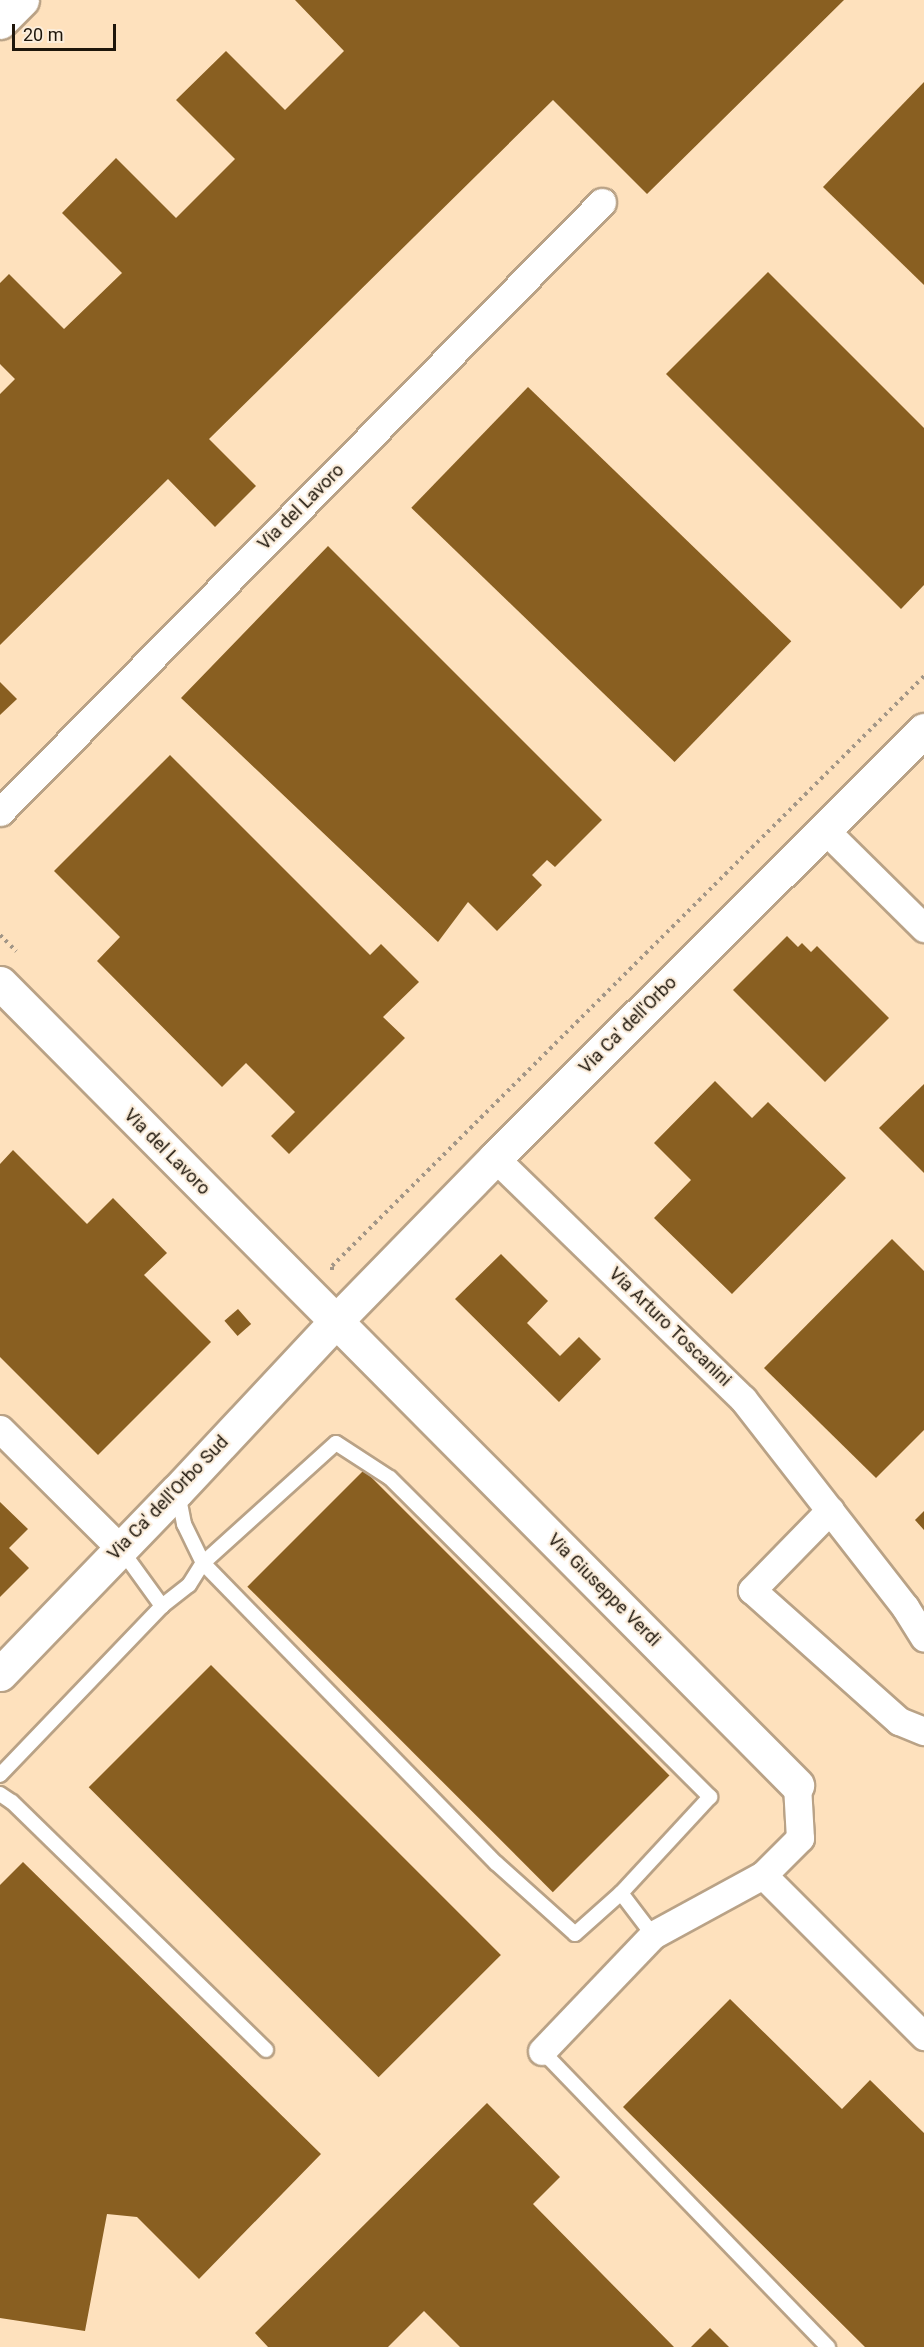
<!DOCTYPE html>
<html>
<head>
<meta charset="utf-8">
<style>
	body { margin:0 }
	#map { position:relative; width:924px; height:2347px; overflow:hidden; background:#fbeddb; font-family:Roboto,sans-serif }
	div>[style] { position:absolute }
	.built>* { inset:0; background:#fee1bd; transform-origin:0 0 }
	.building>* { inset:0; background:#895f21; transform-origin:0 0 }
	.path>* { height:4px; margin-top:-2px; transform-origin:0; background:repeating-linear-gradient(90deg,#a29687 0 3px,transparent 0 7.5px) }
	.roads { filter:drop-shadow(2px 0 #b9a286) drop-shadow(-2px 0 #b9a286) drop-shadow(0 2px #b9a286) drop-shadow(0 -2px #b9a286) }
	.lane>* { height:14px; margin:-7px; padding:0 7px; transform-origin:7px; border-radius:7px; background:#fff }
	.street>* { height:27px; margin:-13.5px; padding:0 13.5px; transform-origin:13.5px; border-radius:13.5px; background:#fff }
	.secondary>* { height:33px; margin:-16.5px; padding:0 16.5px; transform-origin:16.5px; border-radius:16.5px; background:#fff }
	span { translate:-50% -50%; white-space:nowrap; text-align:center; line-height:1.15; -webkit-text-stroke:4.5px #fbeddb; paint-order:stroke }
	.street-label { font-size:18px; color:#1e160b }
	.scale { position:absolute; left:12px; top:24px; width:104px; height:27px; box-sizing:border-box; border:3px solid #1e160b; border-top:0; padding-left:8px; font-size:18px; line-height:21px; white-space:nowrap; color:#1e160b; -webkit-text-stroke:4px #fbeddb; paint-order:stroke }
</style>
</head>
<body>
<div id="map">
	<div class="built">
		<i style="left:0;top:0;width:924px;height:2347px"></i>
	</div>
	<div class="building">
		<i style="clip-path:polygon(295px 0,844px 0,647px 194px,553px 100px,209px 439px,256px 486px,215px 527px,168px 479px,0 645px,0 394px,15px 379px,0 364px,0 283px,9px 274px,64px 329px,122px 273px,62px 213px,116px 158px,176px 218px,235px 159px,176px 100px,226px 51px,285px 110px,344px 51px)"></i>
		<i style="clip-path:polygon(924px 82px,924px 285px,823px 187px)"></i>
		<i style="clip-path:polygon(768px 272px,924px 428px,924px 585px,901px 609px,666px 374px)"></i>
		<i style="left:528px;top:387px;width:366px;height:168px;rotate:44deg"></i>
		<i style="clip-path:polygon(328px 546px,602px 820px,555px 867px,547px 860px,532px 875px,542px 885px,497px 931px,468px 902px,438px 942px,181px 698px)"></i>
		<i style="clip-path:polygon(0 682px,17px 699px,0 715px)"></i>
		<i style="clip-path:polygon(170px 755px,370px 955px,381px 944px,419px 982px,383px 1017px,405px 1038px,289px 1154px,271px 1136px,295px 1112px,246px 1063px,222px 1087px,97px 961px,120px 937px,54px 871px)"></i>
		<i style="clip-path:polygon(787px 936px,798px 947px,802px 943px,811px 952px,817px 946px,889px 1018px,825px 1082px,733px 990px)"></i>
		<i style="clip-path:polygon(715px 1081px,752px 1118px,768px 1102px,846px 1178px,732px 1294px,654px 1218px,691px 1180px,654px 1143px)"></i>
		<i style="clip-path:polygon(924px 1084px,924px 1173px,879px 1128px)"></i>
		<i style="clip-path:polygon(13px 1150px,87px 1224px,113px 1198px,167px 1253px,144px 1275px,211px 1342px,98px 1455px,0 1357px,0 1164px)"></i>
		<i style="clip-path:polygon(892px 1239px,924px 1271px,924px 1430px,876px 1478px,764px 1368px)"></i>
		<i style="clip-path:polygon(501px 1254px,548px 1301px,527px 1323px,560px 1356px,579px 1337px,601px 1359px,559px 1402px,455px 1299px)"></i>
		<i style="left:238px;top:1309px;width:20px;height:18px;rotate:49deg"></i>
		<i style="left:364px;top:1470px;width:432px;height:165px;rotate:45deg"></i>
		<i style="clip-path:polygon(0 1502px,28px 1529px,9px 1548px,29px 1568px,0 1597px)"></i>
		<i style="clip-path:polygon(924px 1511px,924px 1530px,915px 1520px)"></i>
		<i style="left:211px;top:1665px;width:410px;height:173px;rotate:45deg"></i>
		<i style="clip-path:polygon(23px 1862px,321px 2154px,199px 2279px,137px 2217px,107px 2214px,85px 2331px,0 2318px,0 1885px)"></i>
		<i style="clip-path:polygon(730px 1999px,842px 2109px,870px 2080px,924px 2133px,924px 2347px,865px 2347px,623px 2107px)"></i>
		<i style="clip-path:polygon(487px 2103px,560px 2177px,533px 2204px,674px 2347px,460px 2347px,424px 2311px,388px 2347px,268px 2347px,255px 2333px)"></i>
		<i style="clip-path:polygon(710px 2328px,729px 2347px,691px 2347px)"></i>
	</div>
	<div class="path">
		<i style="left:0;top:935px;width:23px;rotate:45deg"></i>
		<i style="left:332px;top:1270px;width:4px;rotate:-90deg"></i>
		<i style="left:332px;top:1266px;width:836px;rotate:-44.9deg"></i>
	</div>
	<div class="roads">
		<div class="lane">
			<i style="left:178px;top:1493px;width:32px;rotate:79deg"></i>
			<i style="left:184px;top:1524px;width:43px;rotate:64deg"></i>
			<i style="left:203px;top:1563px;width:419px;rotate:45.7deg"></i>
			<i style="left:496px;top:1863px;width:106px;rotate:41.9deg"></i>
			<i style="left:575px;top:1934px;width:62px;rotate:-41.7deg"></i>
			<i style="left:621px;top:1893px;width:53px;rotate:52.7deg"></i>
			<i style="left:120px;top:1548px;width:72px;rotate:54.1deg"></i>
			<i style="left:162px;top:1606px;width:34px;rotate:-38deg"></i>
			<i style="left:189px;top:1585px;width:26px;rotate:-58deg"></i>
			<i style="left:203px;top:1563px;width:179px;rotate:-42.1deg"></i>
			<i style="left:336px;top:1443px;width:64px;rotate:32.9deg"></i>
			<i style="left:390px;top:1478px;width:452px;rotate:44.9deg"></i>
			<i style="left:710px;top:1797px;width:131px;rotate:132.8deg"></i>
			<i style="left:0;top:1775px;width:234px;rotate:-46.2deg"></i>
			<i style="left:0;top:1794px;width:14px;rotate:34deg"></i>
			<i style="left:12px;top:1802px;width:355px;rotate:44.3deg"></i>
			<i style="left:542px;top:2051px;width:412px;rotate:46deg"></i>
		</div>
		<div class="street">
			<i style="left:0;top:812px;width:857px;rotate:-45.38deg"></i>
			<i style="left:824px;top:829px;width:141px;rotate:44.7deg"></i>
			<i style="left:495px;top:1158px;width:346px;rotate:44.2deg"></i>
			<i style="left:743px;top:1399px;width:264px;rotate:52.1deg"></i>
			<i style="left:905px;top:1607px;width:36px;rotate:58deg"></i>
			<i style="left:0;top:1429px;width:169px;rotate:44.8deg"></i>
			<i style="left:830px;top:1510px;width:112px;rotate:134.3deg"></i>
			<i style="left:752px;top:1590px;width:197px;rotate:41.7deg"></i>
			<i style="left:899px;top:1721px;width:27px;rotate:22deg"></i>
			<i style="left:797px;top:1785px;width:53px;rotate:86.8deg"></i>
			<i style="left:800px;top:1838px;width:52px;rotate:135deg"></i>
			<i style="left:763px;top:1875px;width:228px;rotate:45deg"></i>
			<i style="left:542px;top:2051px;width:161px;rotate:-46.3deg"></i>
			<i style="left:653px;top:1935px;width:125px;rotate:-28.6deg"></i>
		</div>
		<div class="secondary">
			<i style="left:0;top:22px;width:31px;rotate:-45deg"></i>
			<i style="left:0;top:983px;width:1131px;rotate:45.18deg"></i>
			<i style="left:0;top:1674px;width:255px;rotate:-46deg"></i>
			<i style="left:177px;top:1491px;width:231px;rotate:-46.9deg"></i>
			<i style="left:335px;top:1322px;width:229px;rotate:-45.7deg"></i>
			<i style="left:495px;top:1158px;width:606px;rotate:-44.93deg"></i>
		</div>
	</div>
	<div class="street-label">
		<span style="left:301px;top:507px;rotate:-45deg">Via del Lavoro</span>
		<span style="left:628px;top:1025px;rotate:-45deg">Via Ca' dell'Orbo</span>
		<span style="left:167px;top:1152px;rotate:45deg">Via del Lavoro</span>
		<span style="left:670px;top:1327px;rotate:44deg">Via Arturo Toscanini</span>
		<span style="left:168px;top:1498px;rotate:-46deg">Via Ca' dell'Orbo Sud</span>
		<span style="left:604px;top:1590px;rotate:45deg">Via Giuseppe Verdi</span>
	</div>
	<div class="scale">20 m</div>
</div>
</body>
</html>
